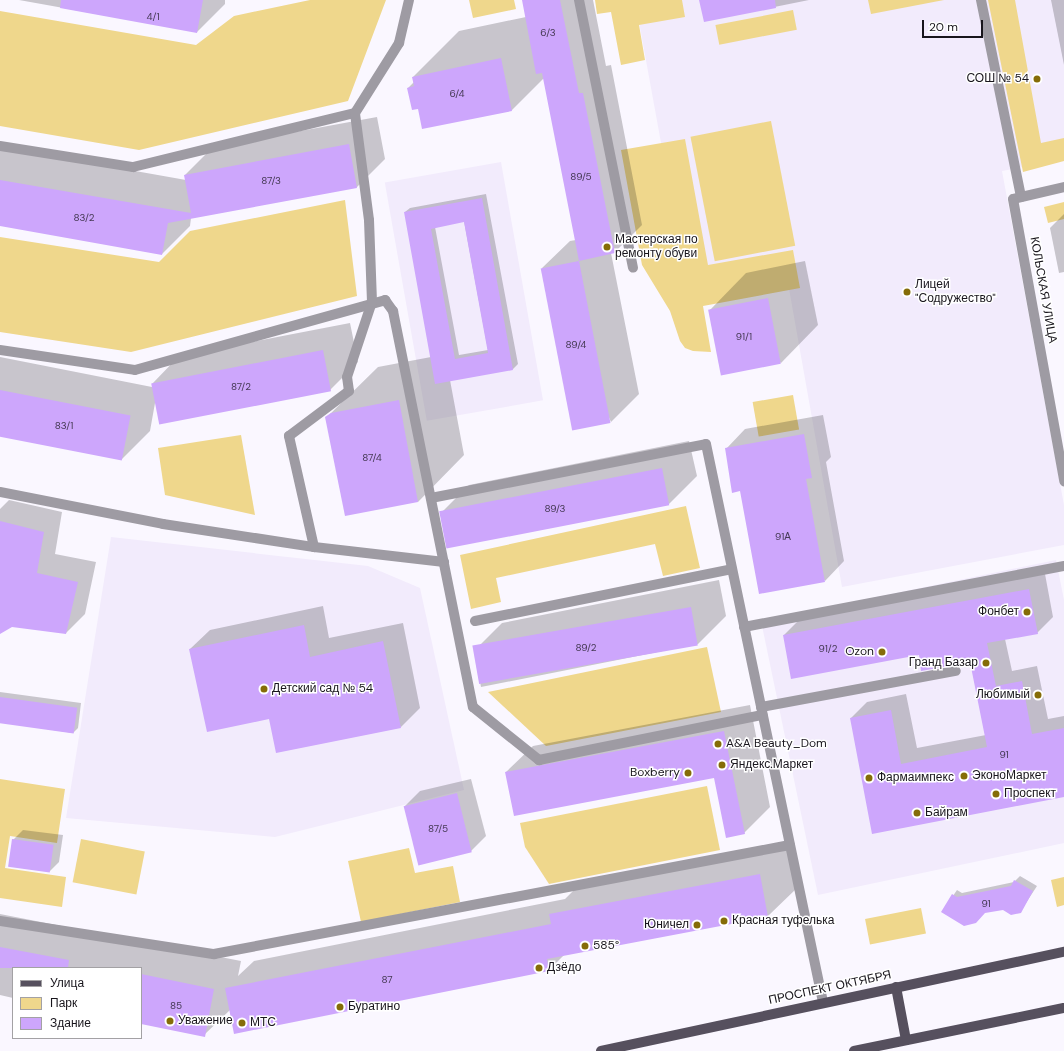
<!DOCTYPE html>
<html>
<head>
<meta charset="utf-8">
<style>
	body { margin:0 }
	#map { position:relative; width:1064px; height:1051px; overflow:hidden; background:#faf7ff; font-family:"DM Sans",sans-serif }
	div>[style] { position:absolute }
	.built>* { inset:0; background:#f2ebfc; transform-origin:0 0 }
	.green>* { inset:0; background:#efd78c; transform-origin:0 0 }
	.shadow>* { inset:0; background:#0003 }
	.building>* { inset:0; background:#cda6fc; transform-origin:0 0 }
	.lane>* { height:10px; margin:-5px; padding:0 5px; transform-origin:5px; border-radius:5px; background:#9e9ba3 }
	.street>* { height:10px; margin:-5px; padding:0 5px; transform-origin:5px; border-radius:5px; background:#9e9ba3 }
	.primary>* { height:10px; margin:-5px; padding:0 5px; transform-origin:5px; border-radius:5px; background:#56505e }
	.dots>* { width:11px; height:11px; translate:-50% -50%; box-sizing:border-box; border:2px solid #fff; border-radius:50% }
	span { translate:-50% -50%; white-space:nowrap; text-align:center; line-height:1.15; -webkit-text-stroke:3px #fff; paint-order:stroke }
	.number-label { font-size:10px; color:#453954 }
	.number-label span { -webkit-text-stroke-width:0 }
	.poi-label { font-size:12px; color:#18151c }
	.right { translate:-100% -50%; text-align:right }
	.left { translate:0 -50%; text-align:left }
	.street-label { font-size:12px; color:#18151c }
	.legend { position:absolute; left:12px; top:967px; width:130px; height:72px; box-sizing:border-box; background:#fff; border:1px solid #a3a1a4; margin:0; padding:5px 7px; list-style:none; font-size:12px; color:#18151c }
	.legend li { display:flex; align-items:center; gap:8px; height:20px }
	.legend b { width:20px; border:1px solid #a3a1a4 }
	.scale { position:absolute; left:922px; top:20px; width:61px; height:18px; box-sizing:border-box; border:2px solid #18151c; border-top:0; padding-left:5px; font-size:12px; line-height:14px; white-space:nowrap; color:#18151c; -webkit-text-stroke:3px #fff; paint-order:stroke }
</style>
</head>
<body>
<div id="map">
	<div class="built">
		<i style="clip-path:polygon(635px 0,1064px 0,1064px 159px,1002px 171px,1064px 505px,1064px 545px,842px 587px,788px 283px,690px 302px)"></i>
		<i style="left:501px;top:162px;width:242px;height:118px;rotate:80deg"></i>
		<i style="clip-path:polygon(111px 537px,368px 566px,420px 588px,464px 790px,275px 837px,66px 818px)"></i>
		<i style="clip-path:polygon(1056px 560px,1064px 600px,1064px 843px,818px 895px,761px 621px)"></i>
	</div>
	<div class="green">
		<i style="clip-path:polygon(310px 0,386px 0,348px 101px,139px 150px,0 126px,0 11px,196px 45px,234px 16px)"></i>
		<i style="clip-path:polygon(469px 0,514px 0,516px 9px,473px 18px)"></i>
		<i style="clip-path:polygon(595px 0,682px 0,685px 17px,639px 25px,645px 60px,621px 65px,611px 12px,597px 14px)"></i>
		<i style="clip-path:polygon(868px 0,944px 0,871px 14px)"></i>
		<i style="clip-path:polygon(988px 0,1015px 0,1041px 143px,1064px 138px,1064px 161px,1023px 172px)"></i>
		<i style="left:793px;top:10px;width:20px;height:79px;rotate:79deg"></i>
		<i style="left:771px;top:121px;width:127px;height:82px;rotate:79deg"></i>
		<i style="clip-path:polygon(685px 139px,708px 265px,793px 250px,800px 288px,703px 306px,711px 352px,693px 351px,685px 348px,680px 341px,670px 311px,642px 265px,621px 150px)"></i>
		<i style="clip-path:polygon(345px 200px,357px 296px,131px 352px,0 332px,0 237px,159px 262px,190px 231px)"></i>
		<i style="clip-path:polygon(1064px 202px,1064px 219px,1048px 223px,1044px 207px)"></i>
		<i style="left:793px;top:395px;width:35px;height:41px;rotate:80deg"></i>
		<i style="clip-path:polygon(241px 435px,255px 515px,165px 495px,158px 448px)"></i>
		<i style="clip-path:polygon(686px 506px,700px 568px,663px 576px,655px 544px,496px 578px,501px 602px,471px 609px,460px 555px)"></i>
		<i style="clip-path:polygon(707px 647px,721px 712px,546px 746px,488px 692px)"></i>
		<i style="clip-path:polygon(0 779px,65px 789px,57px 843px,10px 836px,5px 868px,66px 877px,62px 907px,0 898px)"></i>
		<i style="clip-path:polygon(707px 786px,720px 850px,549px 884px,525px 847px,520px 823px)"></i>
		<i style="left:81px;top:839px;width:65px;height:44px;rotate:11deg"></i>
		<i style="clip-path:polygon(409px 848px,415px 873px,453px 866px,460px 902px,361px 922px,348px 861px)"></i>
		<i style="clip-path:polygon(1064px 877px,1064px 905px,1057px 907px,1051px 880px)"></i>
		<i style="left:921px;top:908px;width:26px;height:57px;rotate:79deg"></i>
	</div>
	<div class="shadow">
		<i style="clip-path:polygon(19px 0,225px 0,225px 4px,197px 32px)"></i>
		<i style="clip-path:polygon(523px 0,593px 0,606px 66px,611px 65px,642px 225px,615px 252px,611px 253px,639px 394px,611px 422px,542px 268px,570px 241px,576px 240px,544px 78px,512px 110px,418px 108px,408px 88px,414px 82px,413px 77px,459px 31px,526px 17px)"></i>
		<i style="clip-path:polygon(700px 0,809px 0,705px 21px)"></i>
		<i style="clip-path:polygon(1051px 0,1064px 0,1064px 65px)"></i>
		<i style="clip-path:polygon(377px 117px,385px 159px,357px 187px,191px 218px,190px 226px,162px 254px,0 225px,0 147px,186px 180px,185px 175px,213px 147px)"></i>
		<i style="clip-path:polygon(evenodd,486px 194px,518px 364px,513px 369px,450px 380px,464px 455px,418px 502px,327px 417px,378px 367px,431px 357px,405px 212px,410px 208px,486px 194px,464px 221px,488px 350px,459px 355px,435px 227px,464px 221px)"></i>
		<i style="clip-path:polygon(1064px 214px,1064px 272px,1059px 273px,1050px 228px)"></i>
		<i style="clip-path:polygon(805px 261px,818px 325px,781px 363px,709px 311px,746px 273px)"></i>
		<i style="clip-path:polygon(350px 323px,358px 362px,330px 390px,155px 403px,150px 431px,122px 459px,0 435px,0 357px,152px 387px,152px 384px,179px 356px)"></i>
		<i style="clip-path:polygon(823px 415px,831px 457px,826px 462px,844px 561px,825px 581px,726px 449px,745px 429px)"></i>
		<i style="clip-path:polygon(689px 441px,697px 476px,669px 504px,441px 513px,469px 485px)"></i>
		<i style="clip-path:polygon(9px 500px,62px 512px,55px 554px,96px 562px,85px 614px,66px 633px,12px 626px,0 633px,0 509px)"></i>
		<i style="clip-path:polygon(1045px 574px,1053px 617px,1037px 633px,1005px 639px,1012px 671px,1037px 666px,1048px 719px,1064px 716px,1064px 796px,873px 833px,851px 718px,867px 702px,906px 694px,917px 748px,986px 735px,971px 661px,784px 635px,800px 619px)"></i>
		<i style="clip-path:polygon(719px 580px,726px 616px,698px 644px,481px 687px,474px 651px,502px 623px)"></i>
		<i style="clip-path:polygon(323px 606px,329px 638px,403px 623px,420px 708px,401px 727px,190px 649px,210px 630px)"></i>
		<i style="clip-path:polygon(0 692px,81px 703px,78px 728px,73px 733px,0 722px)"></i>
		<i style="clip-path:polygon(750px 705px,770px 807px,744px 833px,714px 777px,506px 772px,533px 746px)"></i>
		<i style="clip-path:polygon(471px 779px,486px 836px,471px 851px,405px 806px,420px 791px)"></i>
		<i style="clip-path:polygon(23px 830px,63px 835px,59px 862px,49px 872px,13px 840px)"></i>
		<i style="clip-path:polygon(788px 846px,796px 889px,768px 916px,564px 955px,549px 970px,235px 1032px,230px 1010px,204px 1035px,141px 1023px,141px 968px,13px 968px,13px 998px,0 995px,0 914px,241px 961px,238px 976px,254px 961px,565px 899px,578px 886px)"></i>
		<i style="clip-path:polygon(1020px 876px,1037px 886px,1020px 912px,1003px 909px,942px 912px,957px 890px,962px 893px,1014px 882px)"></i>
	</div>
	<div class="building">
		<i style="clip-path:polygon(61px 0,203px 0,197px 33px,60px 8px)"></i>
		<i style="clip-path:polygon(522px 0,560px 0,579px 93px,583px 93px,615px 253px,579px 261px,542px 73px,536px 74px)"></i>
		<i style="clip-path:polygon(699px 0,775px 0,776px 8px,704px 22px)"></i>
		<i style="clip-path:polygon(501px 58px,512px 111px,422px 129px,418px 109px,412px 110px,407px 88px,414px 86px,412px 77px)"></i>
		<i style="clip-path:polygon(349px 144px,357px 188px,168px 223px,162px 255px,0 226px,0 180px,191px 213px,184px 175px)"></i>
		<i style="clip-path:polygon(evenodd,482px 198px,513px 370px,435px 384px,404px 212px,482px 198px,464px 222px,488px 353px,455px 359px,431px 229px,464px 222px)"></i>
		<i style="left:579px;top:261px;width:165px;height:39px;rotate:79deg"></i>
		<i style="left:768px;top:298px;width:67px;height:61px;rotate:79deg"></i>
		<i style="left:323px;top:350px;width:42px;height:175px;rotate:79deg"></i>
		<i style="left:0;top:390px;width:133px;height:46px;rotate:11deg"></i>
		<i style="clip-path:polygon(399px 400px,418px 502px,345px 516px,325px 417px,331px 413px)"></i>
		<i style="clip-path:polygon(804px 434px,812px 478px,806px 479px,825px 582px,759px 594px,740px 491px,732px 493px,725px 448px)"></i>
		<i style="left:662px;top:468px;width:38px;height:227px;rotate:79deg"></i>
		<i style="clip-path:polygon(0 521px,44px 532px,37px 573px,78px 582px,66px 634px,12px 627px,0 634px)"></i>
		<i style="clip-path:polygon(1029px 589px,1038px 634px,987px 643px,996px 686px,1022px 681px,1032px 734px,1064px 728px,1064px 797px,872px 834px,850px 718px,891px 710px,901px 764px,987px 747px,970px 662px,921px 671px,919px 655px,791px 679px,783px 635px)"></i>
		<i style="left:691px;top:607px;width:39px;height:222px;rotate:80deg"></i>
		<i style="clip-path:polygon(304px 625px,310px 657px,383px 641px,401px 728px,276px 753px,269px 719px,207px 732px,189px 649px)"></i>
		<i style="left:0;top:697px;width:78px;height:26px;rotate:8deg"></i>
		<i style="clip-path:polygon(724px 731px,745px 834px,726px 838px,714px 778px,514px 816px,505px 772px)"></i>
		<i style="left:457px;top:793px;width:61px;height:55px;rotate:76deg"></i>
		<i style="left:12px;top:839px;width:42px;height:28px;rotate:8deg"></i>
		<i style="clip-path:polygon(760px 874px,768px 917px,547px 959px,549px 971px,234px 1034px,225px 988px,551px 924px,549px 914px)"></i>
		<i style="clip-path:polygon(1014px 880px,1033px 891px,1021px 913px,1011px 915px,1003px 910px,985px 913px,976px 923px,964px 926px,941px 912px,952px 894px,957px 897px,1011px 886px)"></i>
		<i style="clip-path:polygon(0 947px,69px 960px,68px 968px,0 968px)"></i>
		<i style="clip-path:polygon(141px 974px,214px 989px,205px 1037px,141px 1024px)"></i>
	</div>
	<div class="lane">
		<i style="left:579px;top:0;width:273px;rotate:78.6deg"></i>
		<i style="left:981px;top:0;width:201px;rotate:78.5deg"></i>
		<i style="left:0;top:146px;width:135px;rotate:9deg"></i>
		<i style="left:133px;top:167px;width:228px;rotate:-13.7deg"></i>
		<i style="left:0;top:350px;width:136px;rotate:8.4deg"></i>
		<i style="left:135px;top:370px;width:260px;rotate:-15.6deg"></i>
		<i style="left:385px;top:300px;width:14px;rotate:54deg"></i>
		<i style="left:393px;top:311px;width:404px;rotate:78.6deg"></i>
		<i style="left:473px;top:707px;width:85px;rotate:38.8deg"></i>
		<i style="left:539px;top:760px;width:228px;rotate:-11.4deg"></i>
		<i style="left:0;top:492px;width:166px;rotate:11.1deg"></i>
		<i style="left:163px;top:524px;width:153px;rotate:8.7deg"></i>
		<i style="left:314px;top:547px;width:131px;rotate:6.6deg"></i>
		<i style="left:431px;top:498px;width:280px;rotate:-11.1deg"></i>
		<i style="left:706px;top:444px;width:570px;rotate:78.16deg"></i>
		<i style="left:314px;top:547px;width:114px;rotate:-102.7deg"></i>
		<i style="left:289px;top:436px;width:75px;rotate:-36.9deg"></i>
		<i style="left:349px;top:391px;width:14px;rotate:-98deg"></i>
		<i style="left:347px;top:377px;width:79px;rotate:-71.6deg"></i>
		<i style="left:372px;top:302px;width:82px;rotate:-92.1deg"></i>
		<i style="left:369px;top:220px;width:108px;rotate:-97.5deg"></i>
		<i style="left:355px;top:113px;width:83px;rotate:-57.8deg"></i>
		<i style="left:399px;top:43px;width:44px;rotate:-76.9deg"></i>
		<i style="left:475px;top:621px;width:262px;rotate:-11.4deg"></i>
		<i style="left:744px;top:627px;width:326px;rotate:-10.8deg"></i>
		<i style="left:761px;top:707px;width:198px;rotate:-10.5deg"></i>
		<i style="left:0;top:921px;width:217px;rotate:8.8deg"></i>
		<i style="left:214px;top:954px;width:586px;rotate:-10.72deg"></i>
	</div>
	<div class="street">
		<i style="left:1064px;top:187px;width:52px;rotate:166.8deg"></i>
		<i style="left:1013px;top:199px;width:287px;rotate:79.7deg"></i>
	</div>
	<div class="primary">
		<i style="left:896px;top:987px;width:54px;rotate:79.3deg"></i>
		<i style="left:601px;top:1051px;width:473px;rotate:-12.1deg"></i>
		<i style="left:854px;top:1051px;width:214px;rotate:-11.6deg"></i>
	</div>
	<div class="dots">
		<i style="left:1037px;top:79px;background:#856c08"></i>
		<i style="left:607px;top:247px;background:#856c08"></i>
		<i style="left:907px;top:292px;background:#856c08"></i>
		<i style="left:1027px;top:612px;background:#856c08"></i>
		<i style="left:882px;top:652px;background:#856c08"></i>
		<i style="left:986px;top:663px;background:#856c08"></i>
		<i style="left:264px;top:689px;background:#856c08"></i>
		<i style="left:1038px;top:695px;background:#856c08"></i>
		<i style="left:718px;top:744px;background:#856c08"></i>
		<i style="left:722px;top:765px;background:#856c08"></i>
		<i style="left:688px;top:773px;background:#856c08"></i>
		<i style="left:964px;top:776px;background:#856c08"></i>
		<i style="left:869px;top:778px;background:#856c08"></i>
		<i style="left:996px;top:794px;background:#856c08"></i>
		<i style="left:917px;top:813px;background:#856c08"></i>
		<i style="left:724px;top:921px;background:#856c08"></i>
		<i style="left:697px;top:925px;background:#856c08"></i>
		<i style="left:585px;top:946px;background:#856c08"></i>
		<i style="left:539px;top:968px;background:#856c08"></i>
		<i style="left:340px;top:1007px;background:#856c08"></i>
		<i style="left:170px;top:1021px;background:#856c08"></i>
		<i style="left:242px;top:1023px;background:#856c08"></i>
	</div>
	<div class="number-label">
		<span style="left:153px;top:17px">4/1</span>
		<span style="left:548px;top:33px">6/3</span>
		<span style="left:457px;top:94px">6/4</span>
		<span style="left:581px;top:177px">89/5</span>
		<span style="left:271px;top:181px">87/3</span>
		<span style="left:84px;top:218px">83/2</span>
		<span style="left:744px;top:337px">91/1</span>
		<span style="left:576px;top:345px">89/4</span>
		<span style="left:241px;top:387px">87/2</span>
		<span style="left:64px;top:426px">83/1</span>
		<span style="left:372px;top:458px">87/4</span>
		<span style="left:555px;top:509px">89/3</span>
		<span style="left:783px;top:537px">91А</span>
		<span style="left:586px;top:648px">89/2</span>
		<span style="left:828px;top:649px">91/2</span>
		<span style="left:1004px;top:755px">91</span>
		<span style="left:438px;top:829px">87/5</span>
		<span style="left:986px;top:904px">91</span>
		<span style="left:387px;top:980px">87</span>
		<span style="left:176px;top:1006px">85</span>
	</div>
	<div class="poi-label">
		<span class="right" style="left:1029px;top:79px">СОШ № 54</span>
		<span class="left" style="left:615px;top:247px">Мастерская по<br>ремонту обуви</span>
		<span class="left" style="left:915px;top:292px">Лицей<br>"Содружество"</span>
		<span class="right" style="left:1019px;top:612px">Фонбет</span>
		<span class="right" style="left:874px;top:652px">Ozon</span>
		<span class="right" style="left:978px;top:663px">Гранд Базар</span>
		<span class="left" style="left:272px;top:689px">Детский сад № 54</span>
		<span class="right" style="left:1030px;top:695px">Любимый</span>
		<span class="left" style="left:726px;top:744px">A&amp;A Beauty_Dom</span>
		<span class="left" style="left:730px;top:765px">Яндекс.Маркет</span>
		<span class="right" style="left:680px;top:773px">Boxberry</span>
		<span class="left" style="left:972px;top:776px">ЭконоМаркет</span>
		<span class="left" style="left:877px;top:778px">Фармаимпекс</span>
		<span class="left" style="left:1004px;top:794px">Проспект</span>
		<span class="left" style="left:925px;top:813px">Байрам</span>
		<span class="left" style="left:732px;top:921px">Красная туфелька</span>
		<span class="right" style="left:689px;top:925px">Юничел</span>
		<span class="left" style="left:593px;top:946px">585°</span>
		<span class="left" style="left:547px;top:968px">Дзёдо</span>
		<span class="left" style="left:348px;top:1007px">Буратино</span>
		<span class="left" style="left:178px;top:1021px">Уважение</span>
		<span class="left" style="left:250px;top:1023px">МТС</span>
	</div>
	<div class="street-label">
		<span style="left:1043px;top:290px;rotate:80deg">КОЛЬСКАЯ УЛИЦА</span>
		<span style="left:830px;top:988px;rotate:-12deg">ПРОСПЕКТ ОКТЯБРЯ</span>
	</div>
	<ul class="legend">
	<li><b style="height:5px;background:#56505e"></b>Улица</li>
	<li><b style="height:11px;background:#efd78c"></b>Парк</li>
	<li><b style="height:11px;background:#cda6fc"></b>Здание</li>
	</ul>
	<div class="scale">20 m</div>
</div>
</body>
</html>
